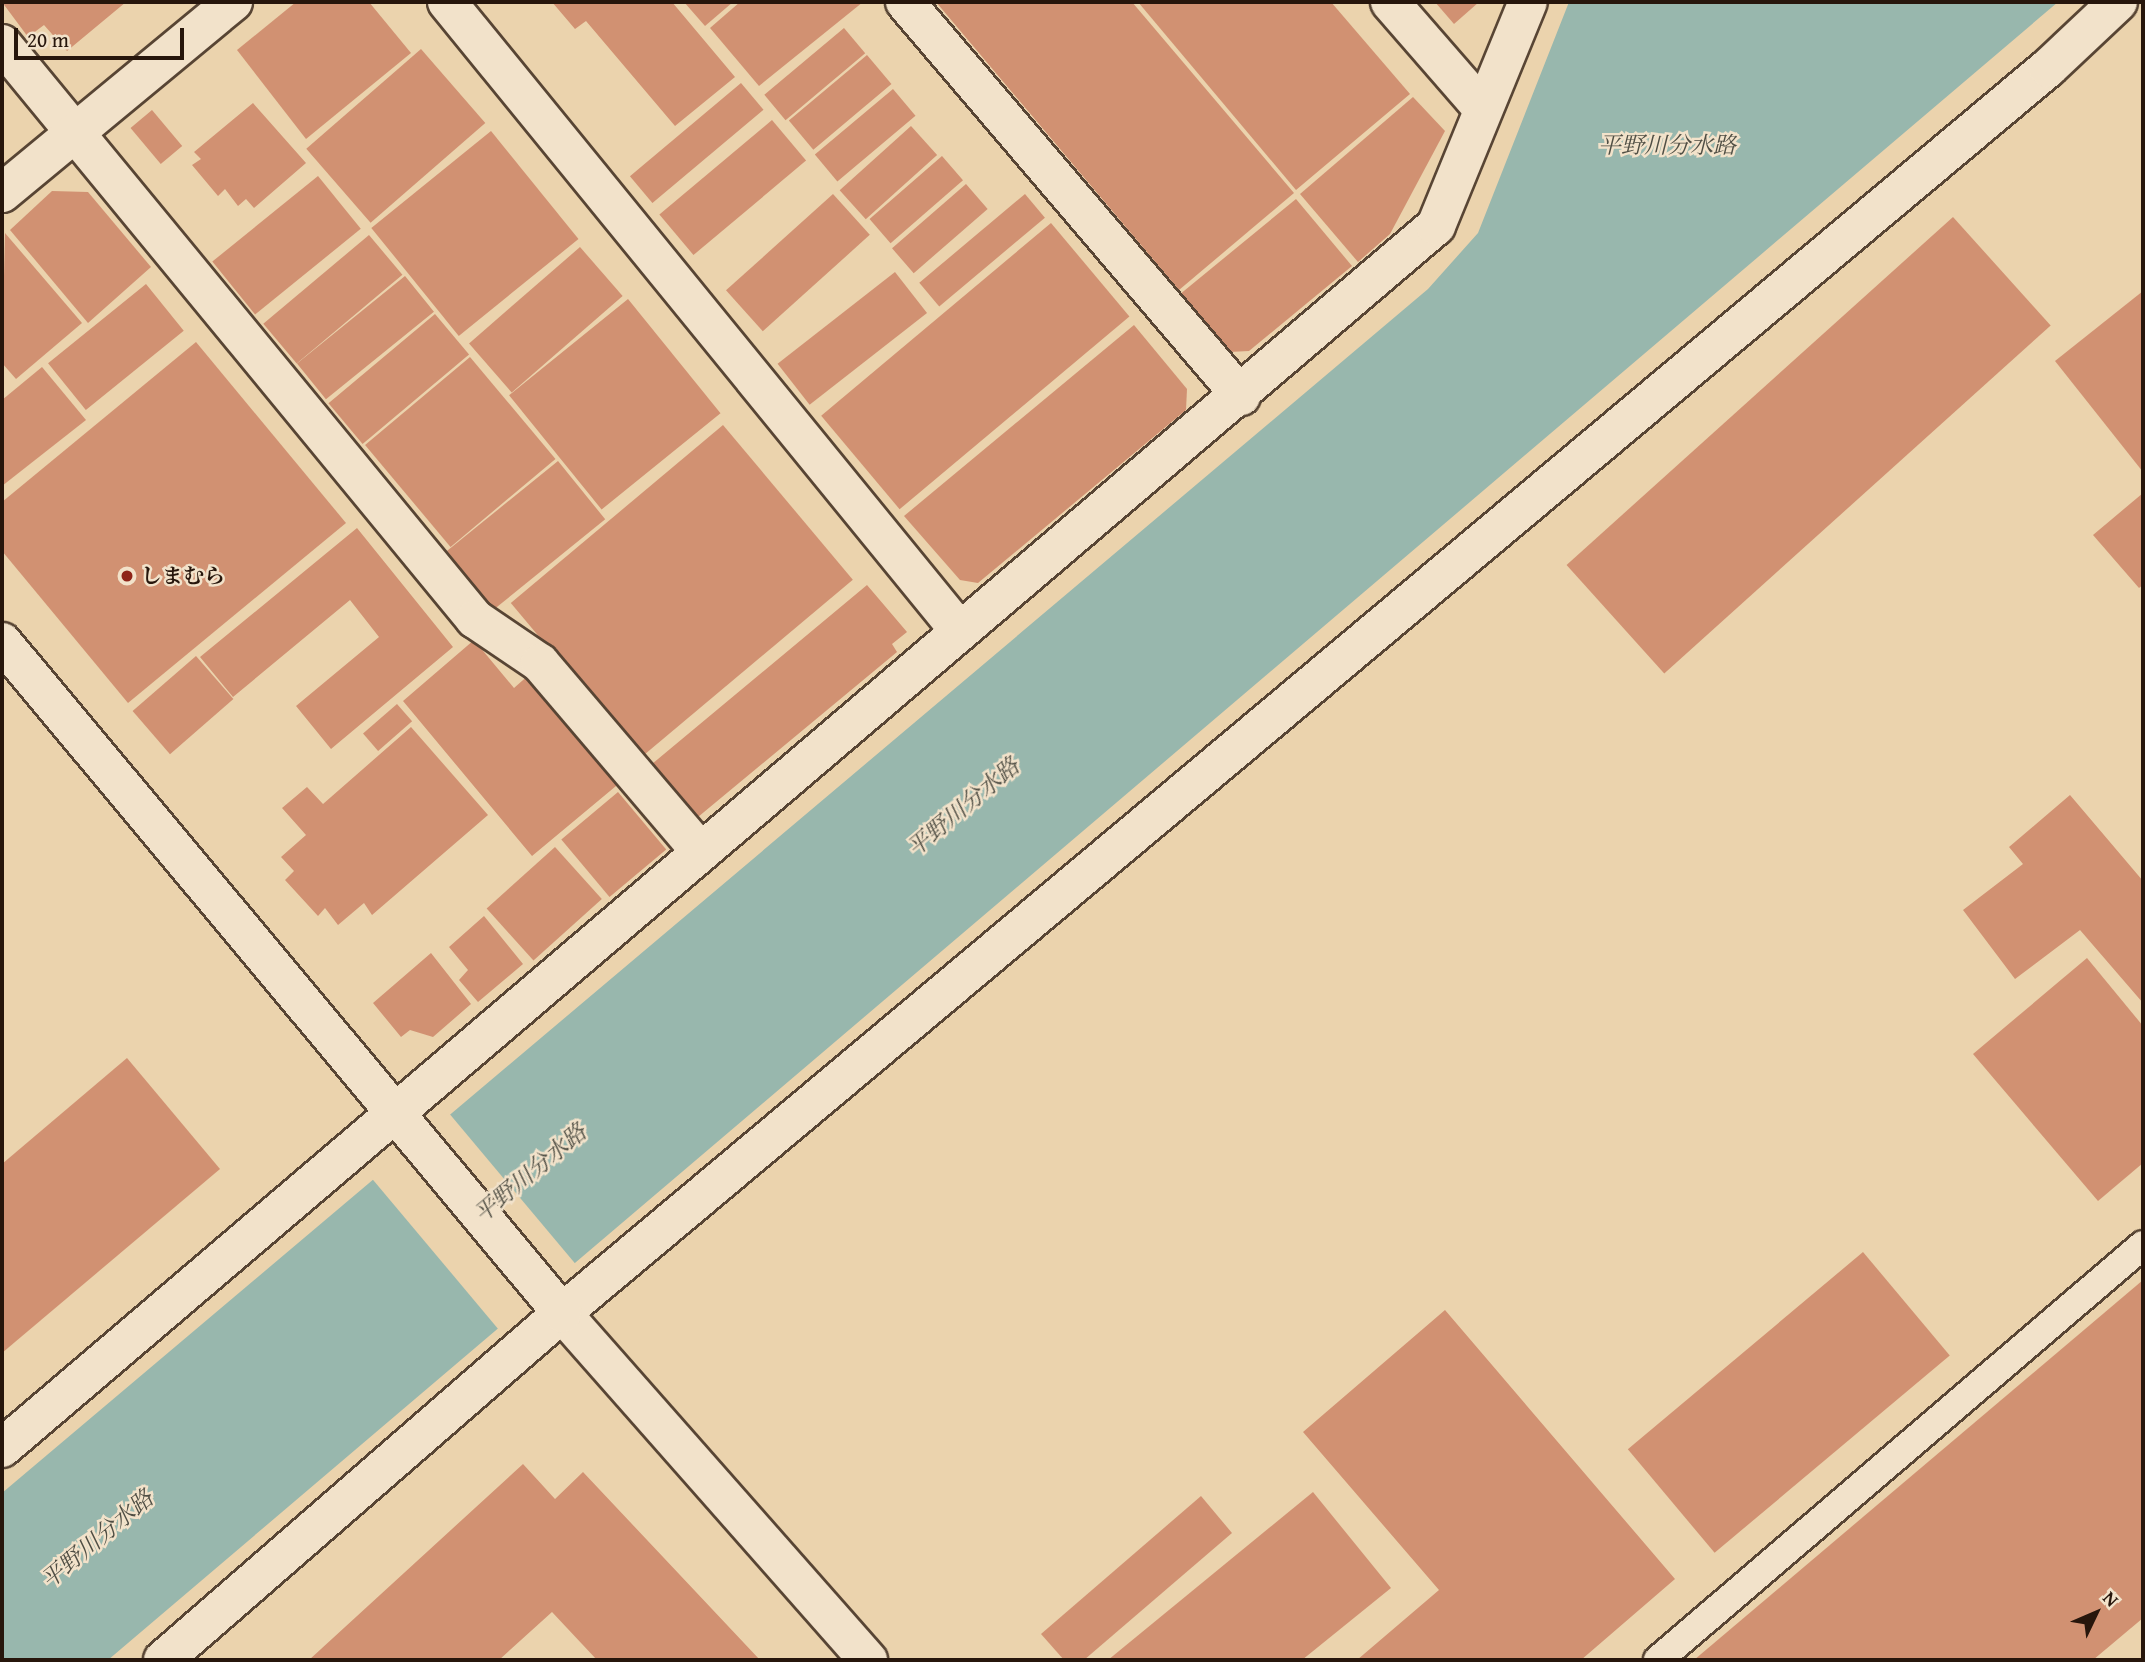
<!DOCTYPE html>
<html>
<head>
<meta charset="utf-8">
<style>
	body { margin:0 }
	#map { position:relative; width:2145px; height:1662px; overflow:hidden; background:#ebd3ad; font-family:"Gentium Book Plus","Noto Serif JP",serif }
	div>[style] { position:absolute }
	.water>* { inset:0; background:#98b7ad }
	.pier>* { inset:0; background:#ebd3ad; transform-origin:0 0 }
	.building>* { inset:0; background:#d19172; transform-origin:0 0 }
	.roads { filter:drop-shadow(2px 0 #584534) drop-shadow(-2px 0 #584534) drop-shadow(0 2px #584534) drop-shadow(0 -2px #584534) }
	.lane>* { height:28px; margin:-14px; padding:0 14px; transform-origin:14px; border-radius:14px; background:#f2e2ca }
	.street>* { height:38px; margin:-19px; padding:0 19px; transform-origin:19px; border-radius:19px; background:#f2e2ca }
	.secondary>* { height:38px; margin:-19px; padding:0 19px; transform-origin:19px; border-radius:19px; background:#f2e2ca }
	.dots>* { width:19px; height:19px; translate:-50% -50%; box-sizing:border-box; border:4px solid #f2e2ca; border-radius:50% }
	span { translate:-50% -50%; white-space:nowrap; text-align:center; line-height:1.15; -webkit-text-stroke:5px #f2e2ca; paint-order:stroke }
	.poi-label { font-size:21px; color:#27160c; font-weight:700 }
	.left { translate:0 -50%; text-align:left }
	.water-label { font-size:23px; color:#4f4e44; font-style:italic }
	.frame { position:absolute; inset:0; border:4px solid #27160c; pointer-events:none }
	.north { position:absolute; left:2061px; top:1578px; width:70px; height:70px; -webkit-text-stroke:5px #f2e2ca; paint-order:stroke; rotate:46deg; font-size:19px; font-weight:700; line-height:28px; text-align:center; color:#27160c }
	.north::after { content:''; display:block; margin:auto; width:24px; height:32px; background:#27160c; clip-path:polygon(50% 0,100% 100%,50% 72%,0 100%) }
	.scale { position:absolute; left:14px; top:28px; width:170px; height:32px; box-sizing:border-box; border:4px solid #27160c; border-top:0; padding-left:9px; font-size:21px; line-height:24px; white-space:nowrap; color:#27160c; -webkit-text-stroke:5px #f2e2ca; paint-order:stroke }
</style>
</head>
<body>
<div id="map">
	<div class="water">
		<i style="clip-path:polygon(1569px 2px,2058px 2px,108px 1660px,2px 1660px,2px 1493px,1428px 289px,1478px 233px)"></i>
	</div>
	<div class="pier">
		<i style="left:448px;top:1112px;width:202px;height:101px;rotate:50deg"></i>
	</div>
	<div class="building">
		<i style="clip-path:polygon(2px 2px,126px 2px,67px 51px,44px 25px,28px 37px)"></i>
		<i style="clip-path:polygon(296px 2px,369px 2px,411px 53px,306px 139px,237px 50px)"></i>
		<i style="clip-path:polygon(552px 2px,672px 2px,735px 77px,675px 126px,586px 21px,575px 29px)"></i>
		<i style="clip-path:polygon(684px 2px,733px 2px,705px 26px)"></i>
		<i style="clip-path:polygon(740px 2px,863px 2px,759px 86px,710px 28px)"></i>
		<i style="clip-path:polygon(936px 2px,1132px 2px,1294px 193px,1179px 290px)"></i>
		<i style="clip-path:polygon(1138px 2px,1331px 2px,1410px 94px,1296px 190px)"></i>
		<i style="clip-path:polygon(1435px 2px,1479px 2px,1454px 24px)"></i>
		<i style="left:844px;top:28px;width:33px;height:104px;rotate:50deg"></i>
		<i style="left:421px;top:49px;width:98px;height:152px;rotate:49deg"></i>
		<i style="left:867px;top:55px;width:38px;height:102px;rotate:50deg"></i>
		<i style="left:741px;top:83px;width:35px;height:145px;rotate:50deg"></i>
		<i style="left:893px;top:89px;width:35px;height:102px;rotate:50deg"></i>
		<i style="clip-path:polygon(1413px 97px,1445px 131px,1390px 234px,1358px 262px,1300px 194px)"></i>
		<i style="clip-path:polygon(253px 103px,306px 163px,254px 208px,246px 199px,238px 206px,225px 189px,218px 196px,192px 165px,201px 159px,194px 152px)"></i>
		<i style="left:152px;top:110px;width:47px;height:28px;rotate:50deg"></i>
		<i style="left:772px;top:120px;width:53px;height:147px;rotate:50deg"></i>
		<i style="left:911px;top:126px;width:39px;height:96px;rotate:48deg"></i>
		<i style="left:491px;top:131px;width:139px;height:154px;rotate:51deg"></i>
		<i style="left:942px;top:156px;width:32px;height:96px;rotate:49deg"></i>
		<i style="left:318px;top:176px;width:68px;height:136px;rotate:51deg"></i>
		<i style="left:966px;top:184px;width:33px;height:98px;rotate:49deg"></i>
		<i style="clip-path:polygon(52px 191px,88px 192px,151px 267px,88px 323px,10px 230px)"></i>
		<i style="left:833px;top:194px;width:55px;height:144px;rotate:48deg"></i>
		<i style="left:1025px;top:194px;width:31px;height:138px;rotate:50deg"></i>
		<i style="clip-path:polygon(1296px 199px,1352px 266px,1249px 351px,1229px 352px,1179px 295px)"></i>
		<i style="left:1953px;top:217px;width:146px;height:520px;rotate:48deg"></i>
		<i style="left:1051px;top:223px;width:122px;height:300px;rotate:50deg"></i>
		<i style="clip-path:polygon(5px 233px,82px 323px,16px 379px,2px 363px)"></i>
		<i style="left:369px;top:235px;width:52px;height:138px;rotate:50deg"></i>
		<i style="left:580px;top:247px;width:65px;height:147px;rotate:49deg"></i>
		<i style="left:895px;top:272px;width:52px;height:149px;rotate:52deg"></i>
		<i style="left:405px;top:276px;width:46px;height:139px;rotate:51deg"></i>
		<i style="left:146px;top:284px;width:60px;height:126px;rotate:51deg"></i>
		<i style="clip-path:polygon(2143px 291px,2143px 472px,2055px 361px)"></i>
		<i style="left:628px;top:299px;width:147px;height:153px;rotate:51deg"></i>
		<i style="left:435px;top:314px;width:53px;height:139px;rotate:50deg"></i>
		<i style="clip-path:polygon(1134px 325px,1187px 389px,1186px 410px,978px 583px,960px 580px,904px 516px)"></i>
		<i style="clip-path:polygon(196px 342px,346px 523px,128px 703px,2px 551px,2px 502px)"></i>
		<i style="left:470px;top:357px;width:133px;height:137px;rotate:50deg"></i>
		<i style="clip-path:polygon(42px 367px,86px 420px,2px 486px,2px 400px)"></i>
		<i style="left:723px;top:425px;width:202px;height:277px;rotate:50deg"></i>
		<i style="left:558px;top:461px;width:75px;height:143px;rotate:51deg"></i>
		<i style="clip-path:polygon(2143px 493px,2143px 585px,2139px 588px,2093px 535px)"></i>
		<i style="clip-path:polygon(357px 528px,453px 647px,331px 749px,296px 706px,379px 637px,350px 600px,233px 697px,200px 657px)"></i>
		<i style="clip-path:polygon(867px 585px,907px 632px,892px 644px,897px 652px,698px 817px,652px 764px)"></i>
		<i style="clip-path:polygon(474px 640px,514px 688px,531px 673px,622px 781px,532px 856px,403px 701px)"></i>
		<i style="left:196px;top:656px;width:57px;height:84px;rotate:49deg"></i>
		<i style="left:397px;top:704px;width:23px;height:45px;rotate:49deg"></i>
		<i style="clip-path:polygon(411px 727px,488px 815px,372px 915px,364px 903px,338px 925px,325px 908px,318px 916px,285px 880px,294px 871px,281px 857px,306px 835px,282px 808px,307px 787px,323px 804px)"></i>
		<i style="left:618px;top:792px;width:75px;height:74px;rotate:50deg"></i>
		<i style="clip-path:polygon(2070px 795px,2143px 881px,2143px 1003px,2080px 930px,2015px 979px,1963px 910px,2023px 864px,2009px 847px)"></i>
		<i style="left:555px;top:847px;width:70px;height:92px;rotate:48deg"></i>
		<i style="clip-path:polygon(484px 916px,523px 964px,478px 1002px,459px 980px,468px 970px,449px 947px)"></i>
		<i style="clip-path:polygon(431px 953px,471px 1004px,433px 1037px,410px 1030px,401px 1037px,373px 1003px)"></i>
		<i style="clip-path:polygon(2087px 958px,2143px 1026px,2143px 1163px,2098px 1201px,1973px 1054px)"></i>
		<i style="clip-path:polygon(127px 1058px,220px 1169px,2px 1353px,2px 1164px)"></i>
		<i style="left:1863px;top:1252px;width:135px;height:307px;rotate:50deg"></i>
		<i style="clip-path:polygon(2143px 1280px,2143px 1618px,2093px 1660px,1694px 1660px)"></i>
		<i style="clip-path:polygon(1445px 1310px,1675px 1579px,1581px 1660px,1357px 1660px,1439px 1590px,1303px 1432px)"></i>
		<i style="clip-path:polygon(523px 1464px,555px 1499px,583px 1472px,760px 1660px,597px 1660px,552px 1612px,499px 1660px,309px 1660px)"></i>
		<i style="clip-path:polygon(1313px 1492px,1391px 1588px,1302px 1660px,1108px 1660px)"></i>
		<i style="clip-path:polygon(1201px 1496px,1232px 1533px,1084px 1660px,1064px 1660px,1041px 1634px)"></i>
	</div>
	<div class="roads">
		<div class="lane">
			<i style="left:1658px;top:1660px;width:638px;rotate:-40.55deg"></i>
		</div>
		<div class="street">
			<i style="left:447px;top:2px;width:809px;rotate:50.82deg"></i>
			<i style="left:905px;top:2px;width:518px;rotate:49.54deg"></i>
			<i style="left:1390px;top:2px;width:140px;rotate:49deg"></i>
			<i style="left:2px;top:44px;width:745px;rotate:50.56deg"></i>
			<i style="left:475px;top:619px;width:78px;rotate:34.1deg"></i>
			<i style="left:540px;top:663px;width:245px;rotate:49.6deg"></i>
			<i style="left:2px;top:193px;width:300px;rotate:-39.6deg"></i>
			<i style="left:562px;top:1313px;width:463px;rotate:48.6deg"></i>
			<i style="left:2px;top:1448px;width:1884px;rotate:-40.44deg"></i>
			<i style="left:1436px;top:226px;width:242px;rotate:-67.7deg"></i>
			<i style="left:163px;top:1660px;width:529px;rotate:-41.01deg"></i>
			<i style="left:562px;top:1313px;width:1939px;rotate:-39.96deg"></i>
			<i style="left:2048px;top:68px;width:96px;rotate:-43.3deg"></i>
		</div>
		<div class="secondary">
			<i style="left:2px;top:642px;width:874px;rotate:50.15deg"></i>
		</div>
	</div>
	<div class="dots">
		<i style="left:127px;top:576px;background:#8f2418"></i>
	</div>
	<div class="poi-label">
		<span class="left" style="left:141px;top:576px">しまむら</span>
	</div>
	<div class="water-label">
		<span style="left:1667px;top:145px">平野川分水路</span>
		<span style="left:963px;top:807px;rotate:-40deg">平野川分水路</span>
		<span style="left:530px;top:1173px;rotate:-40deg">平野川分水路</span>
		<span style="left:97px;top:1539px;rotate:-40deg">平野川分水路</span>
	</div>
	<div class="frame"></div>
	<div class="north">N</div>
	<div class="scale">20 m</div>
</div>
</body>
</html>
